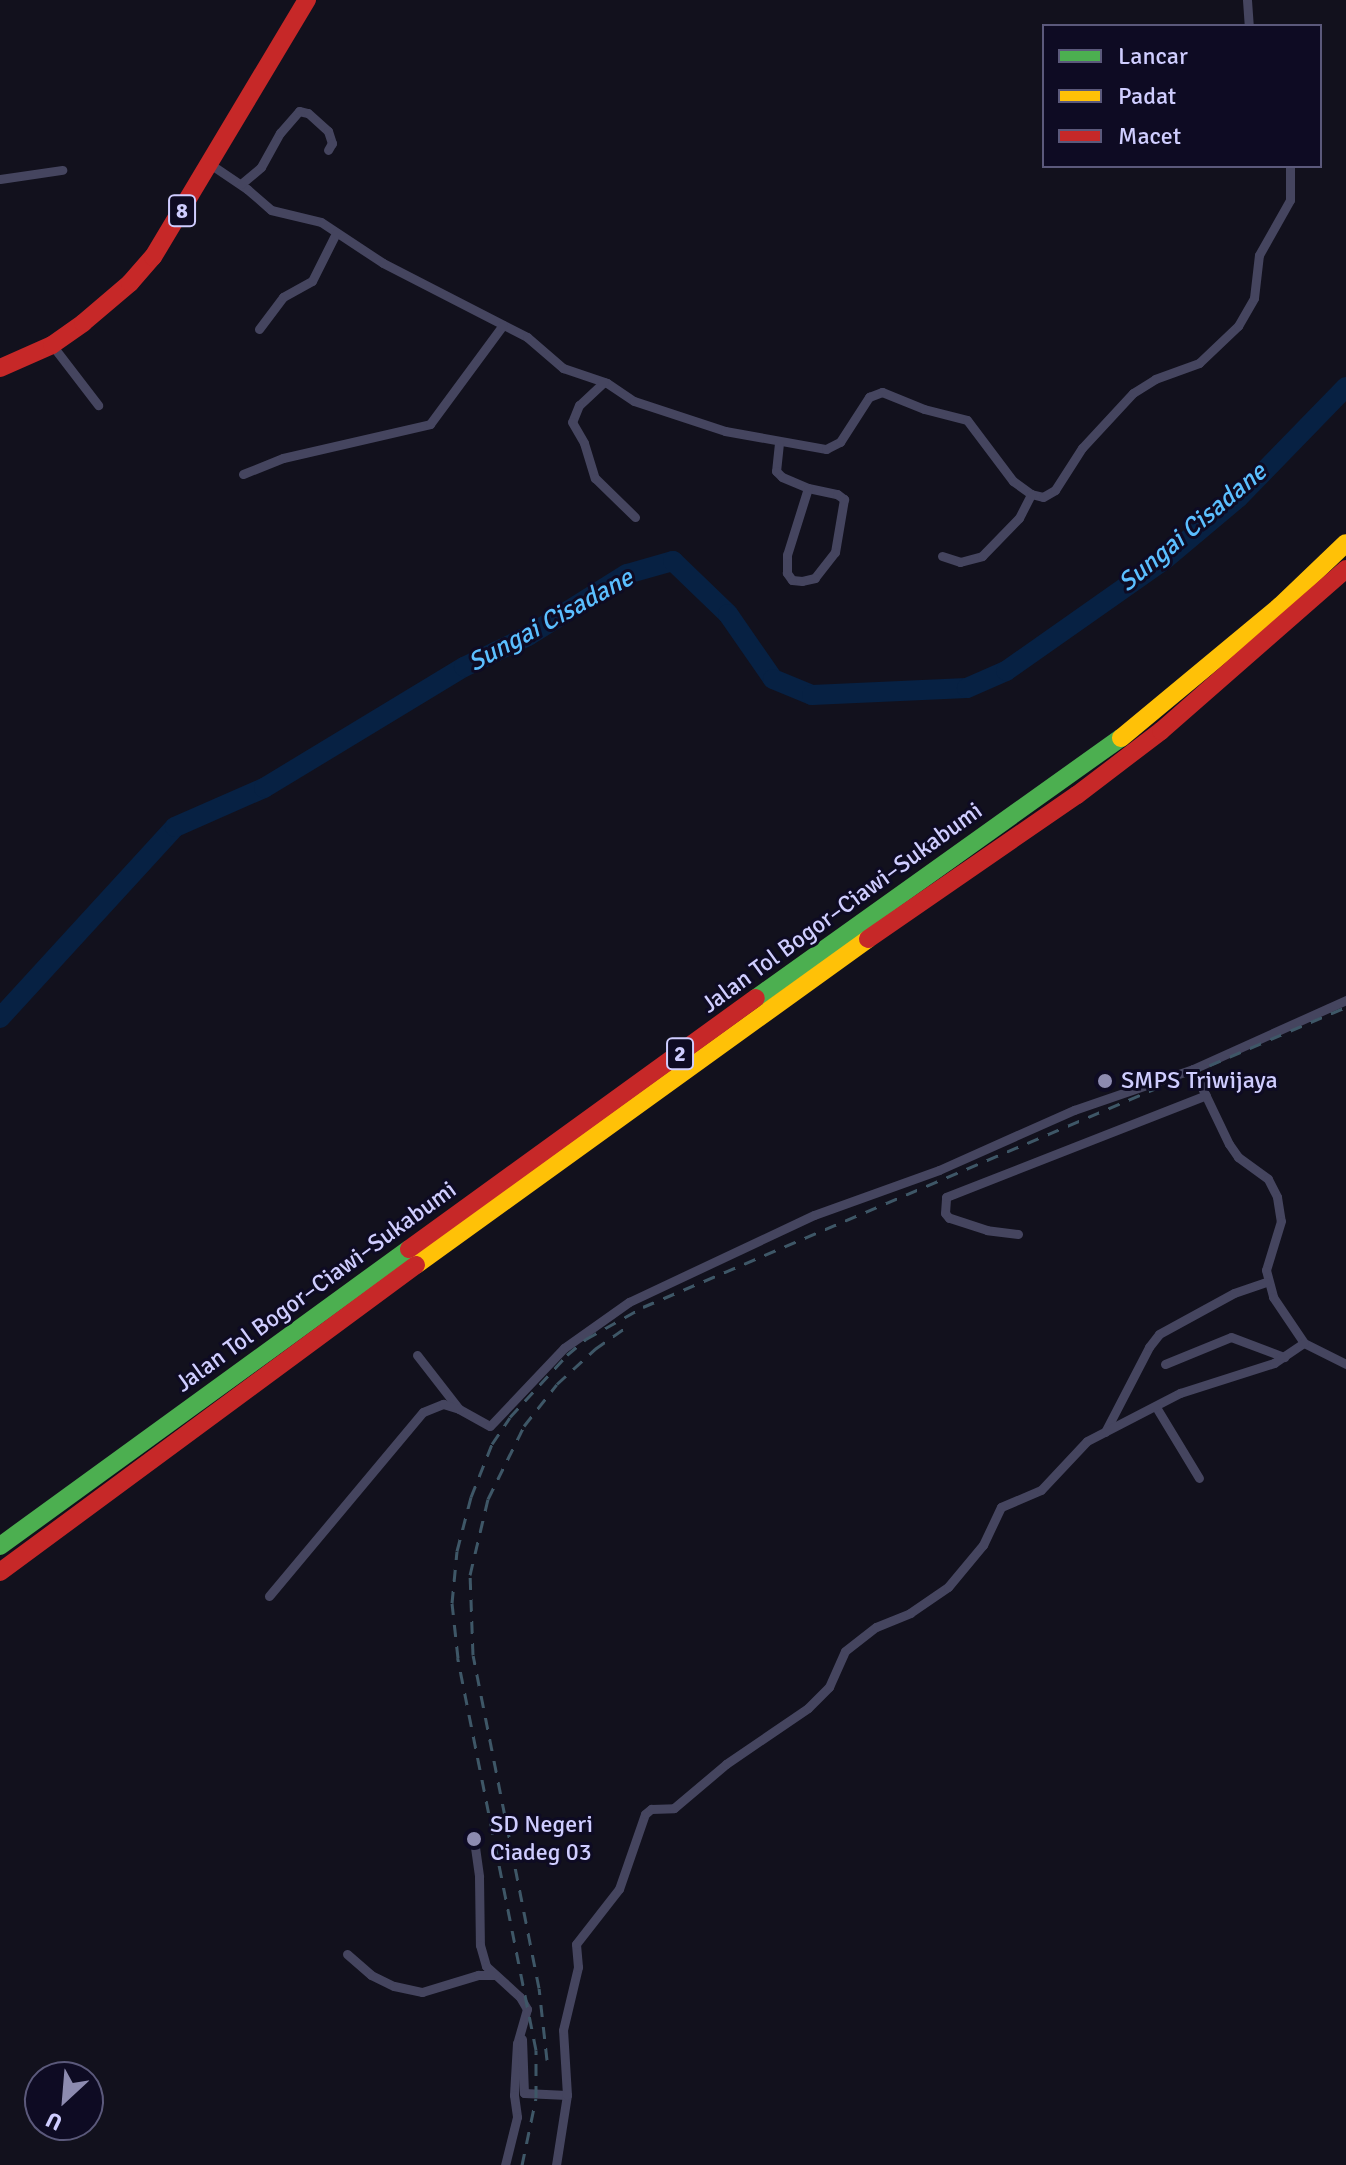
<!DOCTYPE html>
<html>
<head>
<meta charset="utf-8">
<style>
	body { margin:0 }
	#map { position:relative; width:1346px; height:2165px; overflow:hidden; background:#12111d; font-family:Signika,sans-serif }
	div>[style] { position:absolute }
	.river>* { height:20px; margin:-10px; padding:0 10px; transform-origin:10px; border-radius:10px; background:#072143 }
	.street>* { height:9px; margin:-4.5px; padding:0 4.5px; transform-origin:4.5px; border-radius:4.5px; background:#45455f }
	.fast>* { height:18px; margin:-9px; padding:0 9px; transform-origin:9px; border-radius:9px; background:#4caf50 }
	.slow>* { height:18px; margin:-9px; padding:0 9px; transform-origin:9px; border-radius:9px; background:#ffc107 }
	.jam>* { height:18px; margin:-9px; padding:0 9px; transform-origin:9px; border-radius:9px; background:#c62828 }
	.rail>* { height:3px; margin-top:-1.5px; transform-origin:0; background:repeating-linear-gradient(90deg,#3e5767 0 12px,transparent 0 22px) }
	.dots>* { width:22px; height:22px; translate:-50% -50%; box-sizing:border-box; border:4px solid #0e0b23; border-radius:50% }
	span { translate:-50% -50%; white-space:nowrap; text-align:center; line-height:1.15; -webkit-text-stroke:6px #0e0b23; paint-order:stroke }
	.shield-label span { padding:2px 6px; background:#0e0b23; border:2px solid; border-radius:6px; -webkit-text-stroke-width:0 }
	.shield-label { font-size:22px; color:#cfcdff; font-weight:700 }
	.street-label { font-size:24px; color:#cfcdff }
	.poi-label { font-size:24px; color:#cfcdff }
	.left { translate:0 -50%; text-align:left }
	.water-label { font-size:26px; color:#5bbfff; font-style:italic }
	.legend { position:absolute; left:1042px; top:24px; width:280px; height:144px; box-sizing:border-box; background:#0e0b23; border:2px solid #5b597b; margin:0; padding:10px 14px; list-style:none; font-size:24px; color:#cfcdff }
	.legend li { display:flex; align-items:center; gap:16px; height:40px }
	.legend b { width:40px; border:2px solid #5b597b }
	.north { position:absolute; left:24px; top:2061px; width:80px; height:80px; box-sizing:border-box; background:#0e0b23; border:2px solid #5b597b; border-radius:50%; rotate:206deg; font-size:22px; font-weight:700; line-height:32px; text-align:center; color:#cfcdff }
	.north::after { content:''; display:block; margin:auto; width:28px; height:36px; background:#8d8bb0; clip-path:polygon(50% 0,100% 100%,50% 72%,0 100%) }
</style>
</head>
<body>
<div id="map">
	<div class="river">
		<i style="left:0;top:1018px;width:259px;rotate:-47.5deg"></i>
		<i style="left:175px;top:827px;width:97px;rotate:-23.7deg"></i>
		<i style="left:264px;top:788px;width:234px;rotate:-31.2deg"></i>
		<i style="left:464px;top:667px;width:71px;rotate:-25.8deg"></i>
		<i style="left:528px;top:636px;width:117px;rotate:-32.1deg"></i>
		<i style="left:627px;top:574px;width:48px;rotate:-15.8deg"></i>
		<i style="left:673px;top:561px;width:76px;rotate:43.9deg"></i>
		<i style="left:728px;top:614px;width:79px;rotate:55.3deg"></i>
		<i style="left:773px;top:679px;width:42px;rotate:22.3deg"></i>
		<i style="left:812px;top:695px;width:155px;rotate:-2.6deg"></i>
		<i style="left:967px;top:688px;width:43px;rotate:-23.6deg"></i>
		<i style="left:1006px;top:671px;width:193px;rotate:-35.1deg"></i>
		<i style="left:1164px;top:560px;width:97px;rotate:-40deg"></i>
		<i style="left:1238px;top:498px;width:155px;rotate:-45.8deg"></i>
	</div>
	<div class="street">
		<i style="left:1247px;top:0;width:26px;rotate:86deg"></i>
		<i style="left:210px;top:164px;width:45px;rotate:34deg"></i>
		<i style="left:247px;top:189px;width:32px;rotate:41deg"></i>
		<i style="left:271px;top:210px;width:51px;rotate:13.5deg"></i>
		<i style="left:321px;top:222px;width:74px;rotate:33.5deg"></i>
		<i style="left:383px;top:263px;width:162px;rotate:27.2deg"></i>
		<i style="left:527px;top:337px;width:48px;rotate:40.7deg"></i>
		<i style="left:563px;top:368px;width:46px;rotate:18.8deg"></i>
		<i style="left:607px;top:383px;width:32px;rotate:34deg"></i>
		<i style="left:634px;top:401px;width:96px;rotate:18.2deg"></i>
		<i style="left:725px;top:431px;width:103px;rotate:10.1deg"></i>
		<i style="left:826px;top:449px;width:16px;rotate:-27deg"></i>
		<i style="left:840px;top:442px;width:54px;rotate:-57.2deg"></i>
		<i style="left:869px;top:397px;width:14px;rotate:-21deg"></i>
		<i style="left:882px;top:392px;width:45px;rotate:22deg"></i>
		<i style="left:924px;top:409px;width:44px;rotate:14.3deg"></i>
		<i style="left:967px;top:420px;width:76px;rotate:53deg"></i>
		<i style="left:1013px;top:481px;width:22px;rotate:36deg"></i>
		<i style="left:1031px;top:494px;width:12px;rotate:14deg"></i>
		<i style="left:1043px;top:497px;width:14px;rotate:-30deg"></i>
		<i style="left:1055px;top:490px;width:50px;rotate:-57.3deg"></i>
		<i style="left:1082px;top:448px;width:75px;rotate:-47.2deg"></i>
		<i style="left:1133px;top:393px;width:26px;rotate:-32deg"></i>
		<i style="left:1155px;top:379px;width:47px;rotate:-20deg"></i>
		<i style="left:1199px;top:363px;width:54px;rotate:-43.5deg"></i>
		<i style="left:1238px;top:326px;width:32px;rotate:-60deg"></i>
		<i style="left:1254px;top:298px;width:43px;rotate:-83.4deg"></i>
		<i style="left:1259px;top:255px;width:63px;rotate:-60.6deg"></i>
		<i style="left:1290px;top:200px;width:34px;rotate:-90deg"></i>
		<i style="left:0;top:179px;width:63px;rotate:-8.3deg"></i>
		<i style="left:241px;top:184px;width:26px;rotate:-40deg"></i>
		<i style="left:261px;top:167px;width:39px;rotate:-61deg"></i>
		<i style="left:280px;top:133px;width:29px;rotate:-49deg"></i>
		<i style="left:299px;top:111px;width:9px;rotate:13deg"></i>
		<i style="left:308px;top:113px;width:27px;rotate:42deg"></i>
		<i style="left:328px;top:131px;width:13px;rotate:72deg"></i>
		<i style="left:332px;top:143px;width:8px;rotate:120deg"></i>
		<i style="left:259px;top:329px;width:40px;rotate:-53deg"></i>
		<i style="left:283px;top:297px;width:33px;rotate:-29deg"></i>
		<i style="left:312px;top:281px;width:54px;rotate:-63.4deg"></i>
		<i style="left:52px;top:345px;width:76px;rotate:52.5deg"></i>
		<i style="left:604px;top:382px;width:34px;rotate:137deg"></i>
		<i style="left:579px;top:405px;width:18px;rotate:112deg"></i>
		<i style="left:572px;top:422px;width:24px;rotate:60deg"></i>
		<i style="left:584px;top:443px;width:37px;rotate:73deg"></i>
		<i style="left:595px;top:478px;width:56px;rotate:44.3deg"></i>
		<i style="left:779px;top:443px;width:28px;rotate:96deg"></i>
		<i style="left:776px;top:471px;width:8px;rotate:45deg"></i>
		<i style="left:782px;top:477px;width:28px;rotate:23deg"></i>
		<i style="left:808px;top:488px;width:30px;rotate:12deg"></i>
		<i style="left:837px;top:494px;width:9px;rotate:36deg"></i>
		<i style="left:844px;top:499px;width:54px;rotate:99.6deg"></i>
		<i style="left:835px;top:552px;width:33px;rotate:128deg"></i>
		<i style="left:815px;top:578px;width:13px;rotate:167deg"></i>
		<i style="left:802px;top:581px;width:10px;rotate:-174deg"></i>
		<i style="left:792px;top:580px;width:9px;rotate:-126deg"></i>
		<i style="left:787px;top:573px;width:18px;rotate:-90deg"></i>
		<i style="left:787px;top:555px;width:70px;rotate:-72.6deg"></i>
		<i style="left:243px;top:474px;width:43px;rotate:-21.8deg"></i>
		<i style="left:283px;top:458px;width:151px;rotate:-13deg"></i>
		<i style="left:430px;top:424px;width:123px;rotate:-53.6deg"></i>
		<i style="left:942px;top:556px;width:19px;rotate:18deg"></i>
		<i style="left:960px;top:562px;width:23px;rotate:-15deg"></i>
		<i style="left:982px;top:556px;width:53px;rotate:-45.8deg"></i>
		<i style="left:1019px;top:518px;width:27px;rotate:-63deg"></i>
		<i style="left:1346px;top:1000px;width:168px;rotate:155.7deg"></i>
		<i style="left:1193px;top:1069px;width:83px;rotate:64.4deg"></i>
		<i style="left:1229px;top:1144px;width:16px;rotate:55deg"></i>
		<i style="left:1238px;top:1157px;width:37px;rotate:36deg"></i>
		<i style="left:1268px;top:1179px;width:20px;rotate:63deg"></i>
		<i style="left:1277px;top:1197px;width:24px;rotate:81deg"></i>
		<i style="left:1281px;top:1221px;width:51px;rotate:107deg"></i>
		<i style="left:1266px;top:1270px;width:28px;rotate:75deg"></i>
		<i style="left:1273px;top:1297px;width:55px;rotate:56deg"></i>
		<i style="left:1304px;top:1343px;width:47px;rotate:26.6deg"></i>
		<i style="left:1018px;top:1234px;width:31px;rotate:-173deg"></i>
		<i style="left:987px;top:1230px;width:40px;rotate:-162deg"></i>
		<i style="left:949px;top:1218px;width:6px;rotate:-129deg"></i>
		<i style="left:945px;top:1213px;width:16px;rotate:-86deg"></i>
		<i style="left:946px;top:1197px;width:279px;rotate:-21.4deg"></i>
		<i style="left:417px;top:1355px;width:68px;rotate:52.1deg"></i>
		<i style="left:459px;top:1409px;width:35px;rotate:29deg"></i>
		<i style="left:490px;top:1426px;width:108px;rotate:-46.5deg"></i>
		<i style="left:564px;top:1348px;width:80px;rotate:-35.3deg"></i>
		<i style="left:629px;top:1302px;width:204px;rotate:-25.2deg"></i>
		<i style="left:814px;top:1215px;width:133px;rotate:-19.8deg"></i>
		<i style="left:939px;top:1170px;width:148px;rotate:-24deg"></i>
		<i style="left:1074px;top:1110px;width:126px;rotate:-19deg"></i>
		<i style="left:1165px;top:1364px;width:71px;rotate:-22.2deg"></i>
		<i style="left:1231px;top:1337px;width:57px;rotate:20.7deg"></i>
		<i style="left:1156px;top:1407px;width:83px;rotate:58.8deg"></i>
		<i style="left:1105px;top:1432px;width:96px;rotate:-62.6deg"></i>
		<i style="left:1149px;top:1347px;width:16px;rotate:-52deg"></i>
		<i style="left:1159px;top:1334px;width:85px;rotate:-28.7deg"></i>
		<i style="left:1234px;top:1293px;width:34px;rotate:-19deg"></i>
		<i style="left:269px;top:1596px;width:240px;rotate:-50.1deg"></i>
		<i style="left:423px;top:1412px;width:22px;rotate:-22deg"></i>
		<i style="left:443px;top:1404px;width:17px;rotate:17deg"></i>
		<i style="left:474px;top:1840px;width:37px;rotate:82deg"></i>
		<i style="left:479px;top:1877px;width:68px;rotate:89.2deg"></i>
		<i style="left:480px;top:1945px;width:22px;rotate:74deg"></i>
		<i style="left:486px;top:1966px;width:46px;rotate:42.4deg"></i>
		<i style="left:520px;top:1997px;width:14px;rotate:60deg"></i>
		<i style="left:527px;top:2009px;width:35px;rotate:106deg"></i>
		<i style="left:517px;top:2043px;width:52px;rotate:93.3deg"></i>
		<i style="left:514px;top:2095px;width:22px;rotate:82deg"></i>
		<i style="left:517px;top:2117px;width:49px;rotate:104deg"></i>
		<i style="left:347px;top:1954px;width:32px;rotate:41deg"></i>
		<i style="left:371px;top:1975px;width:25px;rotate:26deg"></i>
		<i style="left:394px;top:1986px;width:29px;rotate:12deg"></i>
		<i style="left:422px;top:1992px;width:59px;rotate:-16.9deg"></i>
		<i style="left:478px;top:1975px;width:17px"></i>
		<i style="left:522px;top:2039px;width:54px;rotate:87.9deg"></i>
		<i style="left:524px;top:2093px;width:43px;rotate:2.7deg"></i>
		<i style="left:556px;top:2165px;width:71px;rotate:-81.1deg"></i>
		<i style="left:567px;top:2095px;width:65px;rotate:-93.5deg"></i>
		<i style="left:563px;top:2030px;width:65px;rotate:-76.6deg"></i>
		<i style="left:578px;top:1967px;width:23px;rotate:-95deg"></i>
		<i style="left:576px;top:1944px;width:70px;rotate:-52deg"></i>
		<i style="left:619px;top:1889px;width:79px;rotate:-70.9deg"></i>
		<i style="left:645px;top:1814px;width:8px;rotate:-40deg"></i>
		<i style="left:651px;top:1809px;width:23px;rotate:-2deg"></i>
		<i style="left:674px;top:1808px;width:68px;rotate:-40.2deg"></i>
		<i style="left:726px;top:1764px;width:99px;rotate:-34.3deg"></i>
		<i style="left:808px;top:1708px;width:30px;rotate:-45deg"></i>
		<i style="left:829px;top:1687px;width:39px;rotate:-66deg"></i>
		<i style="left:845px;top:1651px;width:39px;rotate:-38deg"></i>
		<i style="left:876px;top:1627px;width:37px;rotate:-22deg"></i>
		<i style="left:910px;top:1613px;width:46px;rotate:-34.4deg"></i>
		<i style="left:948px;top:1587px;width:55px;rotate:-50.2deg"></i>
		<i style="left:983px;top:1545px;width:42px;rotate:-64.7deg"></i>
		<i style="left:1001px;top:1507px;width:43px;rotate:-23deg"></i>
		<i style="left:1041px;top:1490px;width:67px;rotate:-46.8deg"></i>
		<i style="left:1087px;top:1441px;width:105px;rotate:-27.3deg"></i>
		<i style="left:1180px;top:1393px;width:99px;rotate:-17.7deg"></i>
		<i style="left:1274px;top:1363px;width:36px;rotate:-34deg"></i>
	</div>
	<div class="fast">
		<i style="left:756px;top:998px;width:448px;rotate:-35.5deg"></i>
		<i style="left:0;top:1546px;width:505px;rotate:-35.99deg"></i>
	</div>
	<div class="slow">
		<i style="left:1121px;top:738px;width:207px;rotate:-39.7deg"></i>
		<i style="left:1280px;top:606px;width:91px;rotate:-43.7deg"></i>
		<i style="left:416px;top:1265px;width:557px;rotate:-35.8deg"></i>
	</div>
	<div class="jam">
		<i style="left:0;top:368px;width:57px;rotate:-23.9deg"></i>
		<i style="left:52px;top:345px;width:38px;rotate:-35deg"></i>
		<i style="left:83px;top:323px;width:62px;rotate:-40.4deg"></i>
		<i style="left:130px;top:283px;width:35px;rotate:-49deg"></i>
		<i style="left:153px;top:257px;width:300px;rotate:-59.1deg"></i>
		<i style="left:868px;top:939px;width:254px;rotate:-34.6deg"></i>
		<i style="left:1077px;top:795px;width:106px;rotate:-37.3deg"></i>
		<i style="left:1161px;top:731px;width:246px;rotate:-41.2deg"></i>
		<i style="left:409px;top:1249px;width:428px;rotate:-35.9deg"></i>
		<i style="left:0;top:1572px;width:517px;rotate:-36.43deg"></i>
	</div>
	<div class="rail">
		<i style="left:547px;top:2060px;width:72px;rotate:-96.3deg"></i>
		<i style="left:539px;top:1988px;width:339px;rotate:-101.2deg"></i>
		<i style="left:473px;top:1655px;width:80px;rotate:-92.1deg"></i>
		<i style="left:470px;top:1575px;width:78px;rotate:-76.7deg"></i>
		<i style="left:488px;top:1499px;width:81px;rotate:-63.7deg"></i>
		<i style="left:524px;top:1426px;width:53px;rotate:-51.8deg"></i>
		<i style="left:557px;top:1384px;width:52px;rotate:-42.6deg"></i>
		<i style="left:595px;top:1349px;width:39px;rotate:-35deg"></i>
		<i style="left:522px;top:2165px;width:68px;rotate:-78.2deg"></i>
		<i style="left:536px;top:2098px;width:48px;rotate:-90deg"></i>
		<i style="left:536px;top:2050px;width:400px;rotate:-101.3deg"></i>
		<i style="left:458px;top:1658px;width:55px;rotate:-96.2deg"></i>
		<i style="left:452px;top:1603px;width:52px;rotate:-84.5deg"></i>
		<i style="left:457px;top:1551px;width:56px;rotate:-75.5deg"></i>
		<i style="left:471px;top:1497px;width:57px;rotate:-68.4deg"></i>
		<i style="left:492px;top:1444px;width:32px;rotate:-56deg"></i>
		<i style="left:510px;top:1417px;width:84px;rotate:-47.4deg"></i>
		<i style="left:567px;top:1355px;width:25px;rotate:-40deg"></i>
		<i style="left:586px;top:1339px;width:65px;rotate:-29.3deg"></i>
		<i style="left:643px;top:1307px;width:764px;rotate:-23.11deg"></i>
	</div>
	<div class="dots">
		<i style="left:1105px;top:1081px;background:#8d8bb0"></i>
		<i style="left:474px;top:1839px;background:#8d8bb0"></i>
	</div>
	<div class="shield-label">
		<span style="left:182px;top:211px">8</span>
		<span style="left:680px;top:1054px">2</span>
	</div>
	<div class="street-label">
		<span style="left:842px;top:908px;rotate:-36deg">Jalan Tol Bogor–Ciawi–Sukabumi</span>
		<span style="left:316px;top:1287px;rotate:-36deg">Jalan Tol Bogor–Ciawi–Sukabumi</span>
	</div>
	<div class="poi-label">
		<span class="left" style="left:1121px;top:1081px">SMPS Triwijaya</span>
		<span class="left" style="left:490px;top:1839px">SD Negeri<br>Ciadeg 03</span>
	</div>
	<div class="water-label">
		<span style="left:1193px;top:528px;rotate:-40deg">Sungai Cisadane</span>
		<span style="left:551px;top:621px;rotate:-29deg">Sungai Cisadane</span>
	</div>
	<ul class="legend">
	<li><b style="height:10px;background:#4caf50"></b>Lancar</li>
	<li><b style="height:10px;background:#ffc107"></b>Padat</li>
	<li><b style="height:10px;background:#c62828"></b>Macet</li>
	</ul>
	<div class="north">U</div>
</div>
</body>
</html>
